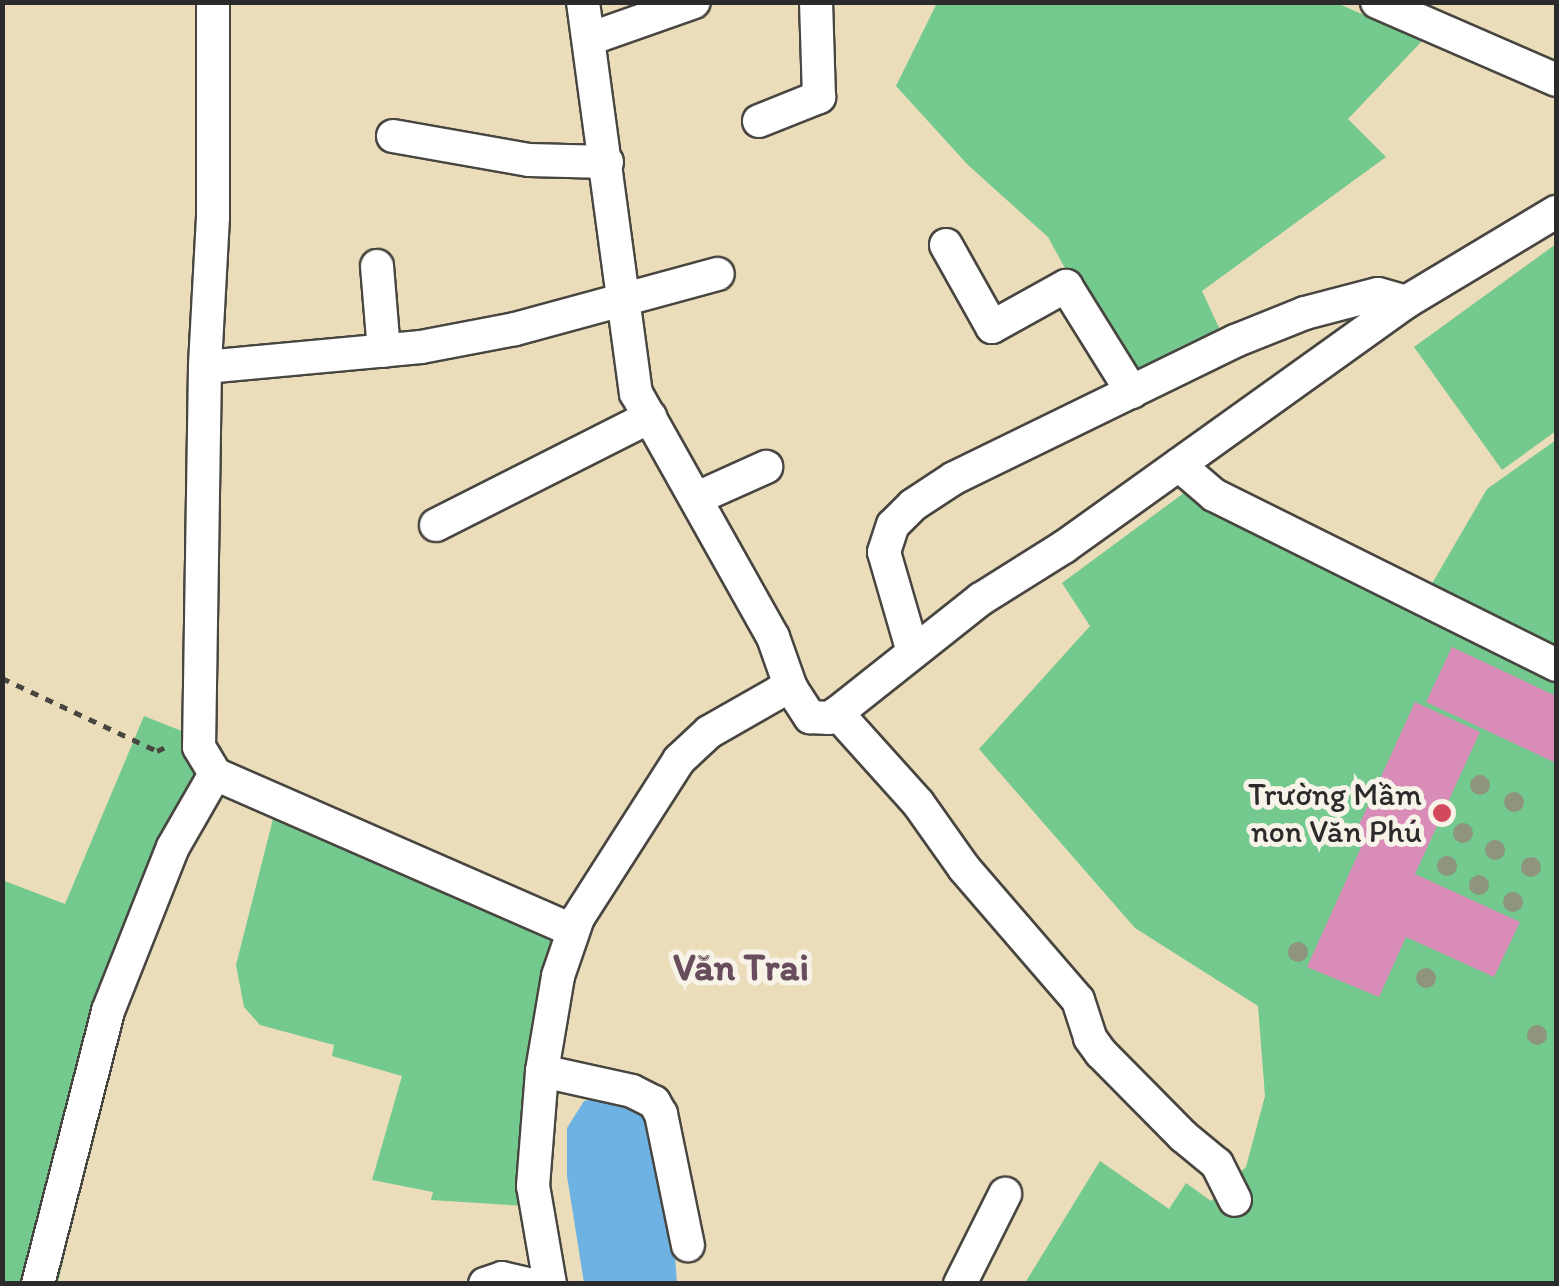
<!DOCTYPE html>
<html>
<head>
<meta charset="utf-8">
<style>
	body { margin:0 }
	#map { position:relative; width:1559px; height:1286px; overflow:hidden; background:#ecddba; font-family:Itim,sans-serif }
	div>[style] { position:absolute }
	.green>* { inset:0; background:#73c98e }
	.water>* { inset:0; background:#6db2e3 }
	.building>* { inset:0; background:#d98cb7 }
	.path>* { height:5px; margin-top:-2.5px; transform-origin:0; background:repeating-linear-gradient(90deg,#484640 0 8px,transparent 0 16px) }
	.roads { filter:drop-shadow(2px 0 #484640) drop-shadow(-2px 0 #484640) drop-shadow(0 2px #484640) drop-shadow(0 -2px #484640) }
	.minor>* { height:32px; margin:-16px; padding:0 16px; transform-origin:16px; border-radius:16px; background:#fff }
	.trees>* { width:20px; height:20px; margin:-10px; border-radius:50%; background:#8e957c }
	.dots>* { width:28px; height:28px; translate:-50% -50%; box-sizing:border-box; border:5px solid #f7f3e8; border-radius:50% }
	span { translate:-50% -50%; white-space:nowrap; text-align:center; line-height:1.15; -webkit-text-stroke:10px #f7f3e8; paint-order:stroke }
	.poi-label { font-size:32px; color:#2b2b2b }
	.right { translate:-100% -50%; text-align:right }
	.quarter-label { font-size:38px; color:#684d5c; font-weight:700 }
	.frame { position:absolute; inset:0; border:5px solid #2b2b2b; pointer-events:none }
</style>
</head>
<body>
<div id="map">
	<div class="green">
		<i style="clip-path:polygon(937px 3px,1337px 3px,1422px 41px,1348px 119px,1386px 157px,1202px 291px,1233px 358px,1140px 406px,1048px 237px,968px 165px,896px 86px)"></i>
		<i style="clip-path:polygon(1556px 244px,1556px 431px,1502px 470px,1414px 347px)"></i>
		<i style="clip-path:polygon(1556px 440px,1556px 1283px,1025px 1283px,1100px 1161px,1169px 1209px,1186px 1183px,1211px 1201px,1246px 1167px,1265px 1096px,1258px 1006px,1135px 928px,979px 749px,1090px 626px,1062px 583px,1196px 484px,1423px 599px,1487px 489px)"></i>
		<i style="clip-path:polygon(144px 716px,222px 747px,119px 1020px,58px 1283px,3px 1283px,2px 880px,65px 904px)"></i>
		<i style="clip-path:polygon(274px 815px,567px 937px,524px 1206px,431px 1200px,433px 1192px,372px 1180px,402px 1076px,332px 1056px,334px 1045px,260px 1025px,244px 1007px,236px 965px)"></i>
	</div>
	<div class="water">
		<i style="clip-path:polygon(600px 1098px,647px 1111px,672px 1217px,677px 1283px,584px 1283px,567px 1176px,567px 1128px,584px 1101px)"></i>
	</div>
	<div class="building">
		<i style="clip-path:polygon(1452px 647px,1556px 696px,1556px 763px,1426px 702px)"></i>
		<i style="clip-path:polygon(1415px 702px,1480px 732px,1415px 874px,1520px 922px,1494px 977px,1406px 937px,1379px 997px,1307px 967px,1363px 843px,1353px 838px)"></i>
	</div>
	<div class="path">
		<i style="left:2px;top:678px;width:171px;rotate:25.2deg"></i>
		<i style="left:157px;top:751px;width:14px;rotate:-25deg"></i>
	</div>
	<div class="roads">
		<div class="minor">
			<i style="left:213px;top:2px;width:215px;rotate:90deg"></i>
			<i style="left:213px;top:217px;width:150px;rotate:93.1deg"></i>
			<i style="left:205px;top:367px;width:380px;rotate:90.9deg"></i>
			<i style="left:199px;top:747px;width:31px;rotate:59deg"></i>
			<i style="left:215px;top:774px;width:390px;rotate:23.6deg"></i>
			<i style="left:583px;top:2px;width:395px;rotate:82.3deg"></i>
			<i style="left:636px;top:393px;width:280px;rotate:60.7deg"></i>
			<i style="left:773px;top:637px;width:54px;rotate:70.6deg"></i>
			<i style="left:1377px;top:2px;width:195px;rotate:23.5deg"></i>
			<i style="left:589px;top:39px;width:111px;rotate:-19.4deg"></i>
			<i style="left:759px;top:121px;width:65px;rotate:-21.8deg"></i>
			<i style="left:819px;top:97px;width:95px;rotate:-91.8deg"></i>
			<i style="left:393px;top:136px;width:138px;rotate:10deg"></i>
			<i style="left:529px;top:160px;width:78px;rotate:1.5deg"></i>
			<i style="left:946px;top:245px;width:94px;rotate:60.7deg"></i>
			<i style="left:992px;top:327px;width:85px;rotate:-29deg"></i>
			<i style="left:1066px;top:286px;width:125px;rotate:58.1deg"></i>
			<i style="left:377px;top:266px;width:85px;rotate:85.3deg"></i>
			<i style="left:205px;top:367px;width:217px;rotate:-5.3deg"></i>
			<i style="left:421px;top:347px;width:96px;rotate:-10.8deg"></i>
			<i style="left:515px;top:329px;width:210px;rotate:-15.2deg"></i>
			<i style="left:1179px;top:465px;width:46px;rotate:40.6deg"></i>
			<i style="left:1214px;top:495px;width:382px;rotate:26.4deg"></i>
			<i style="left:697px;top:498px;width:76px;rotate:-24.2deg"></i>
			<i style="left:436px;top:525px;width:240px;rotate:-26.8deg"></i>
			<i style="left:913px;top:652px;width:104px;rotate:-106.2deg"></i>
			<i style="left:884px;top:552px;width:28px;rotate:-72deg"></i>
			<i style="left:893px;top:525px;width:28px;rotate:-45deg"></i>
			<i style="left:913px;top:505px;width:49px;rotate:-33.4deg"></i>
			<i style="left:954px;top:478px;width:313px;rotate:-26deg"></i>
			<i style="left:1235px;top:341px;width:75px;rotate:-21.8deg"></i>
			<i style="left:1305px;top:313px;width:75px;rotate:-14.6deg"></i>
			<i style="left:1378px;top:294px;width:29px;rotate:16deg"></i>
			<i style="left:837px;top:713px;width:121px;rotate:48deg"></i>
			<i style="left:918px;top:803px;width:80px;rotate:54.7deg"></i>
			<i style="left:964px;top:868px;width:174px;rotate:49.2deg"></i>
			<i style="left:1078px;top:1000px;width:40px;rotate:72deg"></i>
			<i style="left:1090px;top:1038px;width:19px;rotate:54deg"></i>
			<i style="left:1101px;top:1053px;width:117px;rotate:45.3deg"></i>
			<i style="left:1183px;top:1136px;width:44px;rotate:39.5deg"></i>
			<i style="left:1217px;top:1164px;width:40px;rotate:63.4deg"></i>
			<i style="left:542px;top:1071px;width:92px;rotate:12.5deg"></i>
			<i style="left:632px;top:1091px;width:25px;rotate:27deg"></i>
			<i style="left:654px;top:1102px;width:14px;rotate:60deg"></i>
			<i style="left:661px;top:1114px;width:134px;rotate:78.4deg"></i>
			<i style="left:38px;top:1284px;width:282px;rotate:-75.6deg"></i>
			<i style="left:108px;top:1011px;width:176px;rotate:-68.4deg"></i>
			<i style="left:173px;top:847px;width:84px;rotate:-60.1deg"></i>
			<i style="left:485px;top:1284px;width:18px;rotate:-19deg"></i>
			<i style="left:502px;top:1278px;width:28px;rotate:13deg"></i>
			<i style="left:550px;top:1284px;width:99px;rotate:-99.8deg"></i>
			<i style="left:533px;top:1186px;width:115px;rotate:-85.5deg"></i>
			<i style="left:542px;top:1071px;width:96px;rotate:-80.4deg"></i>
			<i style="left:558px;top:976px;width:61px;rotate:-71deg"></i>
			<i style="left:578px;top:918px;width:188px;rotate:-57.4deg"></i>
			<i style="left:679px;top:760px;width:41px;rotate:-43deg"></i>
			<i style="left:709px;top:732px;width:81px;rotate:-29.7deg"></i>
			<i style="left:779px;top:692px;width:13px;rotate:-18deg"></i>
			<i style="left:791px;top:688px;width:35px;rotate:57deg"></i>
			<i style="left:810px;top:717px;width:19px;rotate:3deg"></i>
			<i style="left:829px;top:718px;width:9px;rotate:-32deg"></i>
			<i style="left:837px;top:713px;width:184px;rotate:-38.4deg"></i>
			<i style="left:981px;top:599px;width:98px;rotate:-32.1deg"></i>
			<i style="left:1064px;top:547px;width:421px;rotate:-35.6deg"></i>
			<i style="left:1406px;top:302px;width:175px;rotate:-31deg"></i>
			<i style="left:960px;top:1284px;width:101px;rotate:-63.4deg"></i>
		</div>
	</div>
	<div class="trees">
		<i style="left:1480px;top:785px"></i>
		<i style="left:1514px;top:802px"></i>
		<i style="left:1463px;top:833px"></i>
		<i style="left:1495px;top:850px"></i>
		<i style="left:1447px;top:866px"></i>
		<i style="left:1531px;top:867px"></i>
		<i style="left:1479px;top:885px"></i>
		<i style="left:1513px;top:902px"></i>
		<i style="left:1298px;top:952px"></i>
		<i style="left:1426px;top:978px"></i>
		<i style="left:1537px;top:1035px"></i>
	</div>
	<div class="dots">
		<i style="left:1442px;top:813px;background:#d1495b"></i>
	</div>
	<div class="poi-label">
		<span class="right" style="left:1422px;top:813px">Trường Mầm<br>non Văn Phú</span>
	</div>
	<div class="quarter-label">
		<span style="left:741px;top:968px">Văn Trai</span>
	</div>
	<div class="frame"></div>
</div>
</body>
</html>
